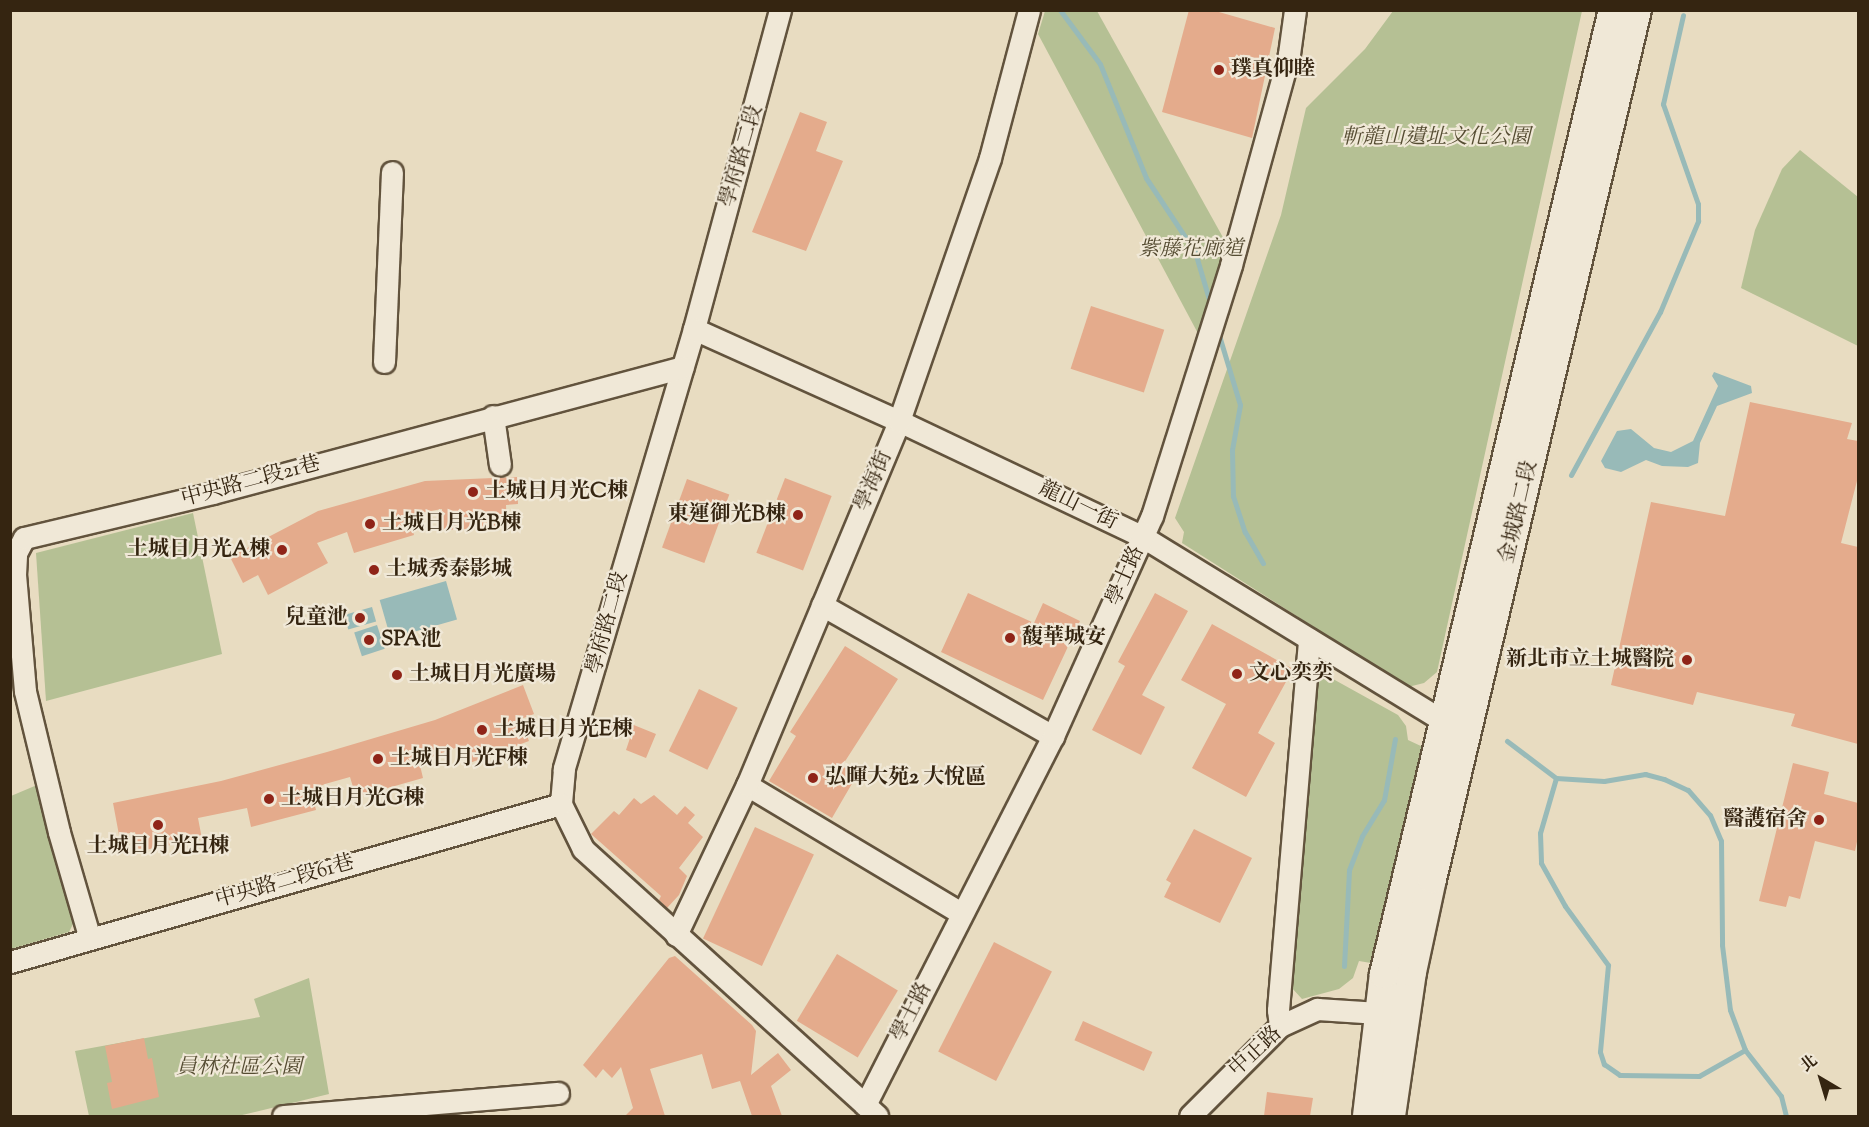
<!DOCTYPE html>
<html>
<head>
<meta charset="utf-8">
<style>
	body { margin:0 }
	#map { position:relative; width:1869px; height:1127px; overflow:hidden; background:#e8dcc1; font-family:"Sorts Mill Goudy","Noto Serif TC",serif }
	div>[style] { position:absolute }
	.green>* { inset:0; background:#b5c094 }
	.water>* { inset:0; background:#98bab8; transform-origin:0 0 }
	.stream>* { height:5px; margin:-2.5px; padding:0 2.5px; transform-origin:2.5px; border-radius:2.5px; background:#98bab8 }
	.building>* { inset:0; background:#e4ab8c; transform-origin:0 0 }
	.roads { filter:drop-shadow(2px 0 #62533d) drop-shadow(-2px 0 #62533d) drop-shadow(0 2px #62533d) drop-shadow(0 -2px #62533d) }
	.street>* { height:21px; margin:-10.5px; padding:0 10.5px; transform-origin:10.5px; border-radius:10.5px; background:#f0e8d7 }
	.secondary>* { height:28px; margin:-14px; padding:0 14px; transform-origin:14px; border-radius:14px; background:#f0e8d7 }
	.dots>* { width:16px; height:16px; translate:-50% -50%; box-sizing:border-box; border:3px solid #f0e8d7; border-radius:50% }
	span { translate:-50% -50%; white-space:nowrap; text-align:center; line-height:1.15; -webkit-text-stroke:4.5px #f0e8d7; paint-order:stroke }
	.poi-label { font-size:21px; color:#352511; font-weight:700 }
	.left { translate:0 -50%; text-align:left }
	.right { translate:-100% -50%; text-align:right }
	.park-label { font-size:21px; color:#554c32; font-style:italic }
	.street-label { font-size:21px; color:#352511 }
	.frame { position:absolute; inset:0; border:12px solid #352511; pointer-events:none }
	.north { position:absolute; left:1791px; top:1049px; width:60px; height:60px; -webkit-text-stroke:4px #f0e8d7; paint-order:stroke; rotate:322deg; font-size:16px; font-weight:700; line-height:24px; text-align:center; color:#352511 }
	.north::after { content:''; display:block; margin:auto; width:21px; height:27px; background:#352511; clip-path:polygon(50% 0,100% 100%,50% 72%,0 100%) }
</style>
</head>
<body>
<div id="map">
	<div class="green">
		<i style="clip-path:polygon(1045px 11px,1097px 11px,1230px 250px,1201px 339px,1038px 34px)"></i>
		<i style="clip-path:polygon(1393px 11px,1582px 11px,1437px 672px,1424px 683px,1408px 687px,1182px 543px,1184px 532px,1175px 518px,1281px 215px,1306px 108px,1365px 49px)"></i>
		<i style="clip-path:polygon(1800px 150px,1858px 197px,1858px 346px,1741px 288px,1755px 230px,1782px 169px)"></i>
		<i style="clip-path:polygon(193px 513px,222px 654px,46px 701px,36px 553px)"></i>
		<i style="clip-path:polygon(1324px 674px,1398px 715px,1406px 726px,1408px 740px,1423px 747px,1371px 963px,1359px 961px,1353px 978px,1339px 989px,1302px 999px,1291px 987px,1314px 682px)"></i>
		<i style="clip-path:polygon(37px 785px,77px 916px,69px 932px,11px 949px,11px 796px)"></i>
		<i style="clip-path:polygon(309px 978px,329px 1094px,238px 1116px,89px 1116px,75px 1051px,260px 1017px,254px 999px)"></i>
	</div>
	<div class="water">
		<i style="clip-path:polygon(1714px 372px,1751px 386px,1752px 393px,1717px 406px,1700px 443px,1698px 463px,1688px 467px,1662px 466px,1646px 460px,1621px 472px,1605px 468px,1601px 461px,1617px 431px,1631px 429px,1654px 448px,1671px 452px,1693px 441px,1718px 386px,1712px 376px)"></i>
		<i style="left:446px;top:581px;width:40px;height:69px;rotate:74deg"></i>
		<i style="left:372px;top:607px;width:15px;height:29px;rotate:74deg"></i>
		<i style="left:377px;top:625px;width:25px;height:24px;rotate:72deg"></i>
	</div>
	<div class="stream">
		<i style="left:1060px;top:10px;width:67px;rotate:53.5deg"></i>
		<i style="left:1100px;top:64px;width:123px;rotate:68deg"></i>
		<i style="left:1146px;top:178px;width:89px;rotate:56.5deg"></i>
		<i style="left:1195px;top:252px;width:56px;rotate:73.5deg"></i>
		<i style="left:1218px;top:332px;width:76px;rotate:73.2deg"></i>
		<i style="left:1240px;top:405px;width:46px;rotate:100.1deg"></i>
		<i style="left:1232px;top:450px;width:46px;rotate:88.8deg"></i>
		<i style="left:1233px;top:496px;width:38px;rotate:72deg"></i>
		<i style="left:1245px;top:532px;width:36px;rotate:60deg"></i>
		<i style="left:1571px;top:475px;width:186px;rotate:-61.4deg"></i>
		<i style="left:1660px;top:312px;width:99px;rotate:-67.3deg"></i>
		<i style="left:1698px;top:221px;width:17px;rotate:-90deg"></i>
		<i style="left:1698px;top:204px;width:106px;rotate:-109.3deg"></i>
		<i style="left:1663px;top:104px;width:91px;rotate:-77.3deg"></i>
		<i style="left:1507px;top:741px;width:61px;rotate:37.1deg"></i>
		<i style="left:1556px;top:778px;width:48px;rotate:3.6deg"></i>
		<i style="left:1604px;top:781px;width:42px;rotate:-9.7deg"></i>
		<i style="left:1645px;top:774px;width:20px;rotate:15deg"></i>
		<i style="left:1664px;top:779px;width:26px;rotate:25deg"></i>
		<i style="left:1688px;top:790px;width:33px;rotate:49deg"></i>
		<i style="left:1710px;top:815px;width:28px;rotate:67deg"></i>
		<i style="left:1721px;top:841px;width:104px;rotate:89.4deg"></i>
		<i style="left:1722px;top:945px;width:65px;rotate:83deg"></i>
		<i style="left:1730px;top:1010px;width:43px;rotate:69.4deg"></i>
		<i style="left:1745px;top:1050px;width:58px;rotate:52deg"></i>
		<i style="left:1781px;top:1096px;width:21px;rotate:76deg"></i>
		<i style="left:1556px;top:778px;width:57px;rotate:106.2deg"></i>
		<i style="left:1540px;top:833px;width:30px;rotate:88deg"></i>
		<i style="left:1541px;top:863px;width:49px;rotate:60.8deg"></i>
		<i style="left:1565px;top:906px;width:73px;rotate:53.9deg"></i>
		<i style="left:1608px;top:965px;width:87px;rotate:95.3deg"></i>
		<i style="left:1600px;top:1052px;width:13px;rotate:72deg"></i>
		<i style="left:1604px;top:1064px;width:19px;rotate:35deg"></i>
		<i style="left:1620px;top:1075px;width:79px;rotate:0.7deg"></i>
		<i style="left:1699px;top:1076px;width:53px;rotate:-29.5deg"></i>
		<i style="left:1344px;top:966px;width:96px;rotate:-87deg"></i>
		<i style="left:1349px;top:870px;width:36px;rotate:-69deg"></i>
		<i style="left:1362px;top:836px;width:42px;rotate:-58.6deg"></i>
		<i style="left:1384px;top:800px;width:62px;rotate:-79.8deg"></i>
	</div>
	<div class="building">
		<i style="clip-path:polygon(1189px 10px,1212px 10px,1275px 28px,1252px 138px,1162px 112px)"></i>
		<i style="clip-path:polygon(800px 112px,827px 122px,816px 151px,843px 161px,806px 251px,752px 232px)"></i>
		<i style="left:1091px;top:306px;width:77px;height:66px;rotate:18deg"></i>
		<i style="clip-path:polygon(1750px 402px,1852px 423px,1847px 439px,1858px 441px,1858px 477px,1841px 543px,1858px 547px,1858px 744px,1791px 726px,1795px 714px,1697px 692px,1693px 705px,1611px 685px,1651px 502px,1725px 516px)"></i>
		<i style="clip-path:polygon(517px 477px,518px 504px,506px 505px,507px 527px,443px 530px,442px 509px,408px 515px,414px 535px,354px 553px,347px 532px,317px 543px,328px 563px,268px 595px,258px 575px,243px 583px,230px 557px,318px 511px,425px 481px)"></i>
		<i style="left:785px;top:478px;width:50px;height:80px;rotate:21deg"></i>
		<i style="left:687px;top:479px;width:45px;height:73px;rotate:20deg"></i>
		<i style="clip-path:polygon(968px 593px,1034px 623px,1043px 603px,1080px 621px,1043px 700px,941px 652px)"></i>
		<i style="clip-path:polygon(1155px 593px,1188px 611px,1142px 695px,1165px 707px,1141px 755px,1092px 730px,1125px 666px,1118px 662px)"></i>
		<i style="clip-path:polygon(1212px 624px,1293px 669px,1258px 733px,1275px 743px,1246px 797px,1192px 768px,1226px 704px,1181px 680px)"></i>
		<i style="clip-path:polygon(845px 646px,898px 679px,842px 766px,857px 775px,832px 818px,769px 781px,796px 736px,790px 732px)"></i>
		<i style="clip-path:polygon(523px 685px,534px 714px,521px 719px,529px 741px,467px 764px,461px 746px,419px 761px,423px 778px,356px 797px,350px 777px,325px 784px,311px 790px,316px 810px,251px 827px,247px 808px,198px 818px,202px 839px,139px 851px,135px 832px,119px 835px,113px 803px,221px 781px,327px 752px,435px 720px)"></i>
		<i style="left:699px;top:689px;width:43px;height:69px;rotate:26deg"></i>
		<i style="clip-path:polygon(614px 717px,656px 734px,646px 758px,626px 750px,630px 738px,609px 730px)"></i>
		<i style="clip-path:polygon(1793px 763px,1829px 772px,1824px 794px,1858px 803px,1858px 837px,1855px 851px,1815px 841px,1800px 899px,1789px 896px,1786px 907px,1759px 901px)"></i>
		<i style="clip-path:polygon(654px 795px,677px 815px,685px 806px,695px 815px,688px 823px,703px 837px,679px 868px,687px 876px,679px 895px,667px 908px,659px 900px,661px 896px,591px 834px,614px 811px,619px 815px,634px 798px,641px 804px)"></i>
		<i style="left:755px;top:827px;width:65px;height:123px;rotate:25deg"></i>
		<i style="clip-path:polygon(1194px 829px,1252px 858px,1220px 923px,1164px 897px,1171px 883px,1166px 880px)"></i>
		<i style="left:994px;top:942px;width:65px;height:123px;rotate:27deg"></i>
		<i style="left:837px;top:954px;width:71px;height:78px;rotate:31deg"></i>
		<i style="clip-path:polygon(675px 956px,752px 1025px,756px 1031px,751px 1075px,778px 1053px,791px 1070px,771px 1086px,782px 1116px,752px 1116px,740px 1081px,712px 1089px,702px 1054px,650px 1069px,665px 1116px,625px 1116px,633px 1108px,621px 1067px,612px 1078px,603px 1069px,596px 1078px,583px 1065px,669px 958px)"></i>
		<i style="left:1083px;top:1021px;width:76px;height:21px;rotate:24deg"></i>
		<i style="clip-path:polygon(144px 1038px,148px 1059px,152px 1058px,159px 1097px,112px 1109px,107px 1083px,112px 1082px,105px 1046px)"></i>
		<i style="clip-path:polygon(1267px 1092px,1313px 1098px,1310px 1116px,1264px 1116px)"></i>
	</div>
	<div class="roads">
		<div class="street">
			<i style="left:780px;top:10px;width:330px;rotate:105.1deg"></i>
			<i style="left:694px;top:329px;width:459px;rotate:106.5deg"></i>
			<i style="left:564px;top:769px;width:35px;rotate:95deg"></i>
			<i style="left:561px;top:804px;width:50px;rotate:63.9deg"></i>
			<i style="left:583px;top:849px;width:397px;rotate:42.2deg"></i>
			<i style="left:694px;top:329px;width:225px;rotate:24.2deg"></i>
			<i style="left:899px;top:421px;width:270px;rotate:25.4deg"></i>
			<i style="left:1143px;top:537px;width:352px;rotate:31.5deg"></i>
			<i style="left:384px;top:362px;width:190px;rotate:-87.6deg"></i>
			<i style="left:493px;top:416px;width:49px;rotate:81.9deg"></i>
			<i style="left:822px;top:605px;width:266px;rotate:29.6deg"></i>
			<i style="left:747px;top:785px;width:249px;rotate:30.9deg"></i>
			<i style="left:676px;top:935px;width:166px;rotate:-64.7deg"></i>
			<i style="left:747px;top:785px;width:394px;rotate:-67.3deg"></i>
			<i style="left:899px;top:421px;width:278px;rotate:-70.9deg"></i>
			<i style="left:990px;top:158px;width:153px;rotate:-75.2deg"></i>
			<i style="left:90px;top:939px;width:111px;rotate:-106.2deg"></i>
			<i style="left:59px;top:832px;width:145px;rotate:-103.6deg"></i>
			<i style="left:25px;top:691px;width:116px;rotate:-94.9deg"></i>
			<i style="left:15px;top:575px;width:22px;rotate:-87deg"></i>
			<i style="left:16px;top:553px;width:17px;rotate:-62deg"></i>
			<i style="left:24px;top:538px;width:194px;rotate:-13.4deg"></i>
			<i style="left:213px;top:493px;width:486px;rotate:-15deg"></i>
			<i style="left:10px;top:962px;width:573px;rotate:-16deg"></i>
			<i style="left:1280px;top:1026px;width:16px;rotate:-97deg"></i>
			<i style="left:1278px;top:1010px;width:372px;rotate:-85.2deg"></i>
			<i style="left:865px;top:1105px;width:414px;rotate:-63deg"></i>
			<i style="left:1053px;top:736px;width:241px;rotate:-65.8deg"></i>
			<i style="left:1152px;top:516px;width:263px;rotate:-72.5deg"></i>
			<i style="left:1231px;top:265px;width:219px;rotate:-74.6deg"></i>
			<i style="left:1289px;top:54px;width:44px;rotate:-82.2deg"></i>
			<i style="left:283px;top:1116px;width:276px;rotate:-4.8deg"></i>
			<i style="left:1190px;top:1116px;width:127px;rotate:-45deg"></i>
			<i style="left:1280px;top:1026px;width:41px;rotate:-24.7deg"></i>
			<i style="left:1317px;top:1009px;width:77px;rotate:3.7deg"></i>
		</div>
		<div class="secondary">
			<i style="left:1367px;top:1116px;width:143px;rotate:-83.2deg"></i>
			<i style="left:1384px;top:974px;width:991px;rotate:-76.64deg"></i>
			<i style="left:1391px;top:1116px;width:146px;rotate:-81.7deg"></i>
			<i style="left:1412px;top:972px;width:95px;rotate:-77.9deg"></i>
			<i style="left:1432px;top:879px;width:893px;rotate:-76.73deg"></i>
		</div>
	</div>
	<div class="dots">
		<i style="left:1219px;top:70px;background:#8f2418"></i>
		<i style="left:473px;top:492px;background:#8f2418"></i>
		<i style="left:798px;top:515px;background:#8f2418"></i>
		<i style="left:370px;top:524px;background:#8f2418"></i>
		<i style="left:282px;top:550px;background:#8f2418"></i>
		<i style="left:374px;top:570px;background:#8f2418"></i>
		<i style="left:360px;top:618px;background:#8f2418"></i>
		<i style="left:1010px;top:638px;background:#8f2418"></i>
		<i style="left:369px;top:640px;background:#8f2418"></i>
		<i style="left:1687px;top:660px;background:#8f2418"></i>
		<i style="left:1237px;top:674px;background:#8f2418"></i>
		<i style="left:397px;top:675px;background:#8f2418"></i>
		<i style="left:482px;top:730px;background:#8f2418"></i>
		<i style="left:378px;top:759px;background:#8f2418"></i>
		<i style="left:813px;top:778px;background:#8f2418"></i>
		<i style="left:269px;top:799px;background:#8f2418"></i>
		<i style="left:1819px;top:820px;background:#8f2418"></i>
		<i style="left:158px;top:825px;background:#8f2418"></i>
	</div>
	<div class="poi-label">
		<span class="left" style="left:1231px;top:70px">璞真仰睦</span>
		<span class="left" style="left:485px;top:492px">土城日月光C棟</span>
		<span class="right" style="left:786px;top:515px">東運御光B棟</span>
		<span class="left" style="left:382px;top:524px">土城日月光B棟</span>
		<span class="right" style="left:270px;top:550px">土城日月光A棟</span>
		<span class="left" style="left:386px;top:570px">土城秀泰影城</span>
		<span class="right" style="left:348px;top:618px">兒童池</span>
		<span class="left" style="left:1022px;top:638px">馥華城安</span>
		<span class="left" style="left:381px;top:640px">SPA池</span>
		<span class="right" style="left:1674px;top:660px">新北市立土城醫院</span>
		<span class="left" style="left:1249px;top:674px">文心奕奕</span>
		<span class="left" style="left:409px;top:675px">土城日月光廣場</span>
		<span class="left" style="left:494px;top:730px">土城日月光E棟</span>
		<span class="left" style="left:390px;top:759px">土城日月光F棟</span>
		<span class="left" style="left:825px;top:778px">弘暉大苑2 大悅區</span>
		<span class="left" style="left:281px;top:799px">土城日月光G棟</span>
		<span class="right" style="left:1807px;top:820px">醫護宿舍</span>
		<span style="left:158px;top:847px">土城日月光H棟</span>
	</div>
	<div class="park-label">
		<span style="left:1436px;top:138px">斬龍山遺址文化公園</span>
		<span style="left:1191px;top:250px">紫藤花廊道</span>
		<span style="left:239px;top:1068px">員林社區公園</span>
	</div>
	<div class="street-label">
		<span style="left:742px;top:156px;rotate:-74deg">學府路二段</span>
		<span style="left:874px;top:481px;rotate:-67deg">學海街</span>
		<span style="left:251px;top:482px;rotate:-15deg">中央路二段21巷</span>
		<span style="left:1078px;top:506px;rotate:26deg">龍山一街</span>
		<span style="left:1519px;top:512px;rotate:-77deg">金城路二段</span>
		<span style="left:1126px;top:576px;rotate:-66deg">學士路</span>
		<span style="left:608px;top:623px;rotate:-75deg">學府路二段</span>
		<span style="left:285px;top:882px;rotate:-16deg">中央路二段61巷</span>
		<span style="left:912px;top:1012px;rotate:-63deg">學士路</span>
		<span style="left:1256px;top:1052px;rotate:-43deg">中正路</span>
	</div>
	<div class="frame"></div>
	<div class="north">北</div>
</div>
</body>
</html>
